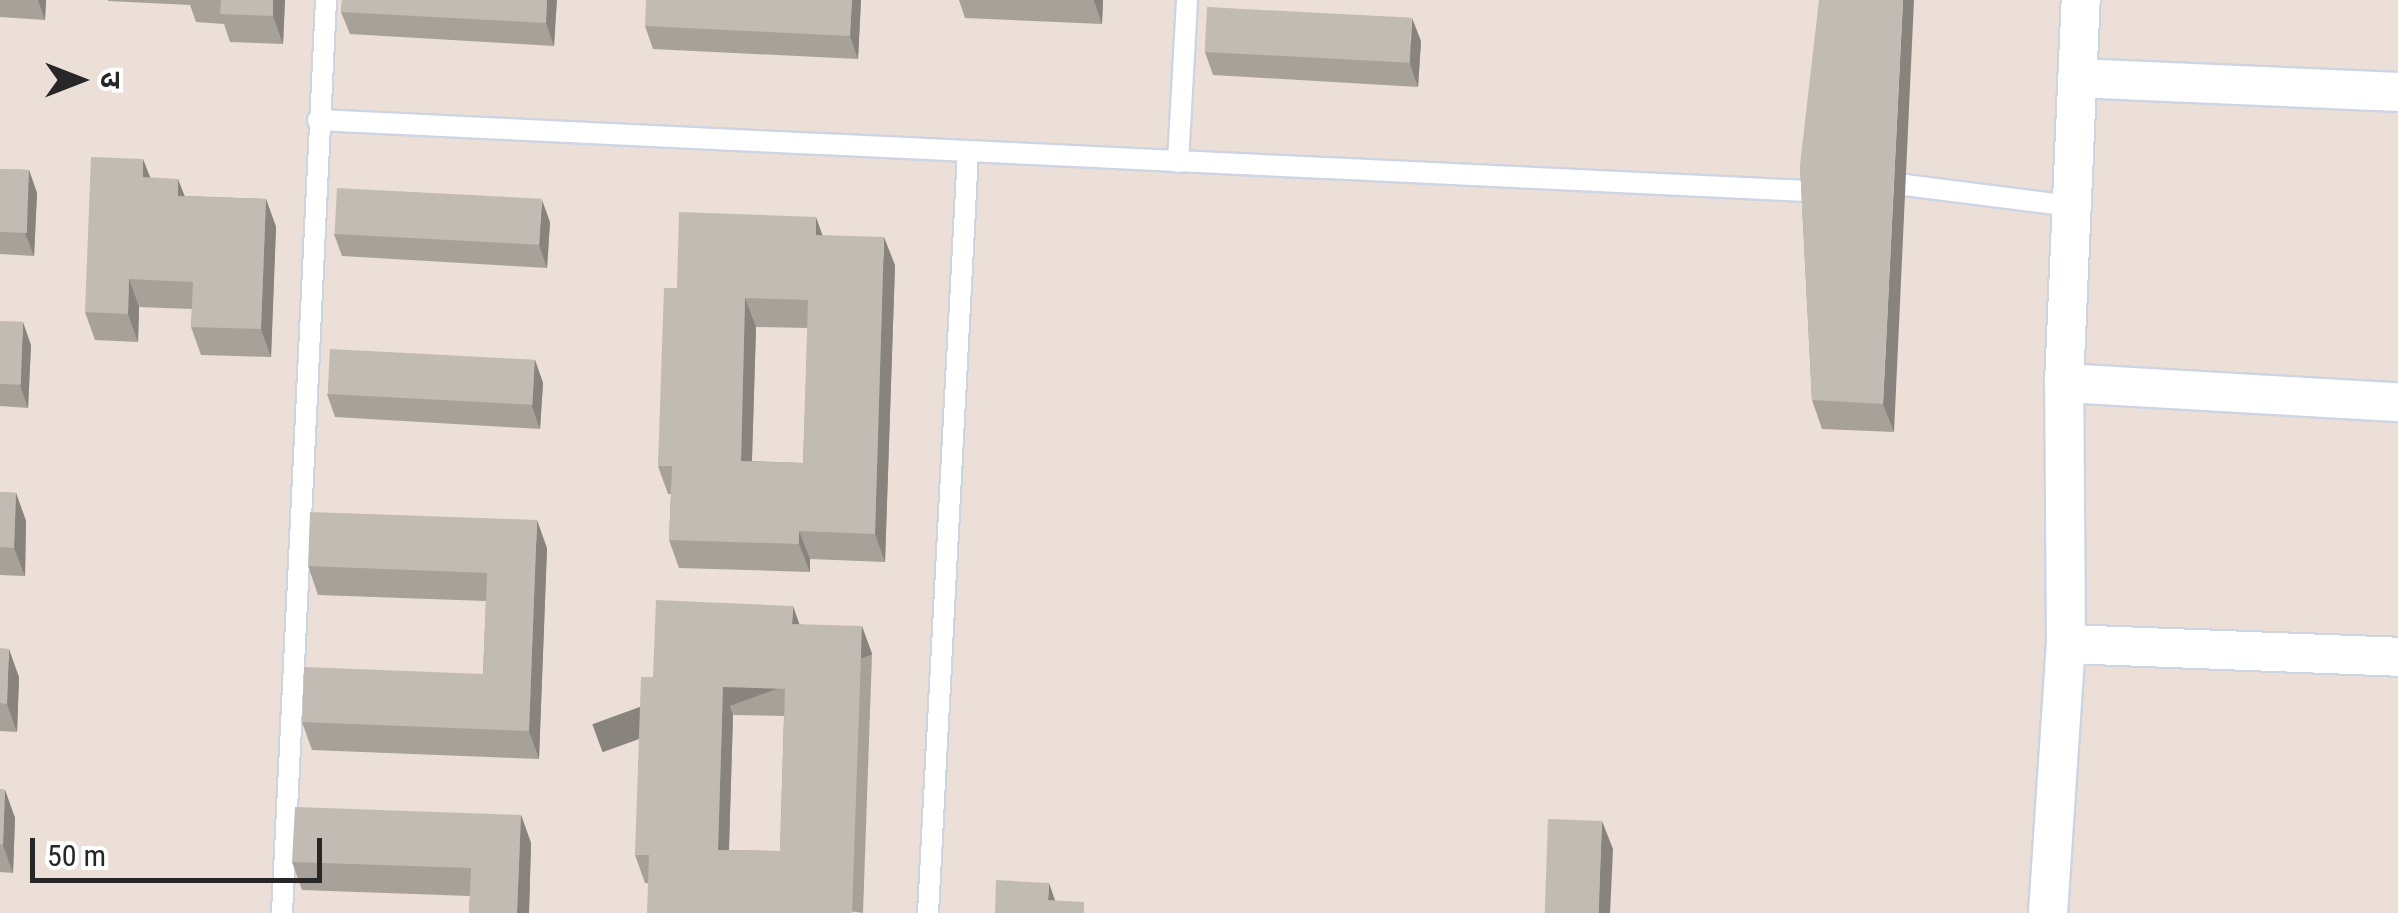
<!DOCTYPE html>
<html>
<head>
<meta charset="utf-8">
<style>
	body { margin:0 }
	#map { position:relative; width:2398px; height:913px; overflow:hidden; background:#ebdfd7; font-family:"Roboto Condensed","Noto Sans Devanagari",sans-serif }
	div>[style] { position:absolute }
	.roads { filter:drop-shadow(2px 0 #cdd4e2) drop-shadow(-2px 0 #cdd4e2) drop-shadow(0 2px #cdd4e2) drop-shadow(0 -2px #cdd4e2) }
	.service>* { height:20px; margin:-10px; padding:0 10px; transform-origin:10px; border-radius:10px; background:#fff }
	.minor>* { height:38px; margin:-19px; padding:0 19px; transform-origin:19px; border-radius:19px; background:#fff }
	.wall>* { inset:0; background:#a7a19a }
	.shaded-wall>* { inset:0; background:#88837d; transform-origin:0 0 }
	.building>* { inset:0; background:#c2bbb3; transform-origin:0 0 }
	span { translate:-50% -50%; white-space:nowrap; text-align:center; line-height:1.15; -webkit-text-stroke:10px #fff; paint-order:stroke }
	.north { position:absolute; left:30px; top:30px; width:100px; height:100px; -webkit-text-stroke:8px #fff; paint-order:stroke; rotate:90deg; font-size:28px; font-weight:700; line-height:40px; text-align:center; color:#272727 }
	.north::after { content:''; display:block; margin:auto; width:35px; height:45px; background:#272727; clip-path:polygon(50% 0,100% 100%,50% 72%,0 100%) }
	.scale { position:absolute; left:30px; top:838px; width:292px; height:45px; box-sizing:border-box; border:5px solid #272727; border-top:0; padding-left:12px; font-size:30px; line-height:35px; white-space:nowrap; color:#272727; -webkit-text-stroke:8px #fff; paint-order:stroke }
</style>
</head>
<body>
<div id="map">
	<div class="roads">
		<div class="service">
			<i style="left:318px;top:120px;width:1511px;rotate:2.73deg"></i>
			<i style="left:1178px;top:162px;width:162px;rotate:-86.8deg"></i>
			<i style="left:1880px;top:187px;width:25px;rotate:-5deg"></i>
			<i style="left:1905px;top:185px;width:168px;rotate:7.2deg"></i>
			<i style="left:282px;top:913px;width:914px;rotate:-87.24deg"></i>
			<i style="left:928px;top:913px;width:762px;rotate:-86.99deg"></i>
		</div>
		<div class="minor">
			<i style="left:2078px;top:78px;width:320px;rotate:2.5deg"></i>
			<i style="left:2064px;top:383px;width:335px;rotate:3.3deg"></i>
			<i style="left:2066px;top:644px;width:332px;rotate:2.2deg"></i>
			<i style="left:2048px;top:913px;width:270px;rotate:-86.2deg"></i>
			<i style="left:2066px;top:644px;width:261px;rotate:-90.4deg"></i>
			<i style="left:2064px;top:383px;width:383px;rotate:-87.5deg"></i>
		</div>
	</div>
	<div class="wall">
		<i style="clip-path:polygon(0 0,46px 0,45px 20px,0 17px)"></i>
		<i style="clip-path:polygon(108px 0,285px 0,283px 44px,230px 42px,224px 24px,196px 22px,190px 5px,108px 1px)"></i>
		<i style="clip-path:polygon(342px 0,556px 0,554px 46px,350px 34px,341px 12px)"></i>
		<i style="clip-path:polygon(861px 0,858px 59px,653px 49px,645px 26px)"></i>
		<i style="clip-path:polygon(959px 0,1103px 0,1102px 24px,965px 18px)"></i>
		<i style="clip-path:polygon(1421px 41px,1418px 87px,1213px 75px,1205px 52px)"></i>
		<i style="clip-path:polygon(1800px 165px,1894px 432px,1822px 429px,1812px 400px)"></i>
		<i style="clip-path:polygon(0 169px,29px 170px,37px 193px,34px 256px,0 254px)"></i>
		<i style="clip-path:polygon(150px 178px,185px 196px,266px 199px,276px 227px,271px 357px,201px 355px,191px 327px,192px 309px,139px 307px,138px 342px,95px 340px,85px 312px)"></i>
		<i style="clip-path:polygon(550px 222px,547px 268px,342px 256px,334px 234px)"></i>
		<i style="clip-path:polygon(evenodd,823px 235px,895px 265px,885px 562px,810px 559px,810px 572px,679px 568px,669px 540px,671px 494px,668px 494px,658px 466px,677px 288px,823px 235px,756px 327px,808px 328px,803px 463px,752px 461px,756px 327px)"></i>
		<i style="clip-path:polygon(0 321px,31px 345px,28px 408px,0 406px)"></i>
		<i style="clip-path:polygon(535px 360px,543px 383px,540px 429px,335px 417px,327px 394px)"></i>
		<i style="clip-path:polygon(0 492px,16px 493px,26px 521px,25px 576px,0 575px)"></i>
		<i style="clip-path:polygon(547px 548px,539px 759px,312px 750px,302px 722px,483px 674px,486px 601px,318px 595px,308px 566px)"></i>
		<i style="clip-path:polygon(evenodd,800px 624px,872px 654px,863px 913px,645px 883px,635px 855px,653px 677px,800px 624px,733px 715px,784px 716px,780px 851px,729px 850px,733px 715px)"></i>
		<i style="clip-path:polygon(0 648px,19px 677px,17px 732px,0 731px)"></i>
		<i style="clip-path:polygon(0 789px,5px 790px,15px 818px,13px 873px,0 872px)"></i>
		<i style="clip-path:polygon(521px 815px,531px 843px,529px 913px,469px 913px,470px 896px,302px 890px,292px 862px)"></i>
	</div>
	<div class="shaded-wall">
		<i style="clip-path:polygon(38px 0,46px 0,45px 20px)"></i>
		<i style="clip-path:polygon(273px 0,285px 0,283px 44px,273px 16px)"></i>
		<i style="clip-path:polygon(547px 0,557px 0,554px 46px,546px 23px)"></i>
		<i style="clip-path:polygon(852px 0,861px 0,858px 59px,850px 36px)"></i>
		<i style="clip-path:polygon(1094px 0,1103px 0,1102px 24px,1094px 1px)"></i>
		<i style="clip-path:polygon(1903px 0,1914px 0,1894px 432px,1883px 404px)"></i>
		<i style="clip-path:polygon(1412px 18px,1421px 41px,1418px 87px,1410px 64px)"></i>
		<i style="clip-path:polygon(143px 159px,154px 187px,143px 177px)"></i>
		<i style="clip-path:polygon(29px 170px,37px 193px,34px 256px,25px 233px)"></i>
		<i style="clip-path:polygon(178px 179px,189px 207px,178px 196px)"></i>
		<i style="clip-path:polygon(266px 199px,276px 227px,271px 357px,261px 329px)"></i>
		<i style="clip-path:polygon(542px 200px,550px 222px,547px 268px,539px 245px)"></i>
		<i style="clip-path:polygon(816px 217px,826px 245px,816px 235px)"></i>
		<i style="clip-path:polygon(884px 237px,895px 265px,885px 562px,875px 534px)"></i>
		<i style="clip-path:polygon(129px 279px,139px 307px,138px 342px,128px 314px)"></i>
		<i style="clip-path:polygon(745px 298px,756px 327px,751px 489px,741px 461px)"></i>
		<i style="clip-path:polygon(23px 322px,31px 345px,28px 408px,20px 385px)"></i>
		<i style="clip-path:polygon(535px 360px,543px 383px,540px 429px,532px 406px)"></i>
		<i style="clip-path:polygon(16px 493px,26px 521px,25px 576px,14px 548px)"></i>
		<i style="clip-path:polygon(537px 520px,547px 548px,539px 759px,529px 731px)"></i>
		<i style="clip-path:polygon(799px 531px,810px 559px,810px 572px,799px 544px)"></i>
		<i style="clip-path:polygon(793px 606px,803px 634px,792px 624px)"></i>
		<i style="left:862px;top:626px;width:30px;height:287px;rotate:70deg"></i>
		<i style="clip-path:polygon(9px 649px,19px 677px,17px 732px,7px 704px)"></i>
		<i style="clip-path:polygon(723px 687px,733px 715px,728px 878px,718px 850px)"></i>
		<i style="clip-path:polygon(5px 790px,15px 818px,13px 873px,3px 845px)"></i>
		<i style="clip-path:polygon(521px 815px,531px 843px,529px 913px,517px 913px)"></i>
		<i style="clip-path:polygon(1602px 821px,1613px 849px,1610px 913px,1598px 913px)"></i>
		<i style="clip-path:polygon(1049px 883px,1057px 906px,1048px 900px)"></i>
	</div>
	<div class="building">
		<i style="clip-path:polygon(221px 0,273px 0,273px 16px,220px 14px)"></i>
		<i style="clip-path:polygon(342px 0,547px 0,546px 23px,341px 12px)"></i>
		<i style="clip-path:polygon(646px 0,852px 0,850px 36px,645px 26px)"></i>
		<i style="clip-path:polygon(1819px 0,1903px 0,1883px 404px,1812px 400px,1800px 165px)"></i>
		<i style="left:1207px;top:7px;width:205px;height:45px;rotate:3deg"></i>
		<i style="clip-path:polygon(91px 157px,143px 159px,143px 177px,178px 179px,178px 196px,266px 199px,261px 329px,191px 327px,193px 282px,129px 279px,128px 314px,85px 312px)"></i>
		<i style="left:0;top:169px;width:29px;height:63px;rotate:2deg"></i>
		<i style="left:337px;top:188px;width:205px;height:46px;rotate:3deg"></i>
		<i style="clip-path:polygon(evenodd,679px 212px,816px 217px,816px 235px,884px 237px,875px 534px,799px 531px,799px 544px,669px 540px,672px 466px,658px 466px,664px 288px,677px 288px,679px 212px,745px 298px,808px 300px,803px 463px,741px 461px,745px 298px)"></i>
		<i style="left:0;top:321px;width:23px;height:63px;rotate:2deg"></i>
		<i style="left:330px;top:349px;width:205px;height:45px;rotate:3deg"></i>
		<i style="clip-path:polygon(0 492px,16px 493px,14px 548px,0 547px)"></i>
		<i style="clip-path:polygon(310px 512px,537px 520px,529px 731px,302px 722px,304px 667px,483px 674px,487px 573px,308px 566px)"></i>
		<i style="clip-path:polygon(evenodd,656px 600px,793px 606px,792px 624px,862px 626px,852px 913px,647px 913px,649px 855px,635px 855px,641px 677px,653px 677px,656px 600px,723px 687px,785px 689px,780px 851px,718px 850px,723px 687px)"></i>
		<i style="clip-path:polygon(0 648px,9px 649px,7px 704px,0 703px)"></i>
		<i style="clip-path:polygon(0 789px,5px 790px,3px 845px,0 844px)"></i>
		<i style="clip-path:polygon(295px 807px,521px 815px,517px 913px,469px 913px,471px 868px,292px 862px)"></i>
		<i style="left:1548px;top:819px;width:54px;height:94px;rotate:2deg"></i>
		<i style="clip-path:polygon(996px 880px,1049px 883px,1048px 900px,1084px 902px,1084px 913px,995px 913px)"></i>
	</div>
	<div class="north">उ</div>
	<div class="scale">50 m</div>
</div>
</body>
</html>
